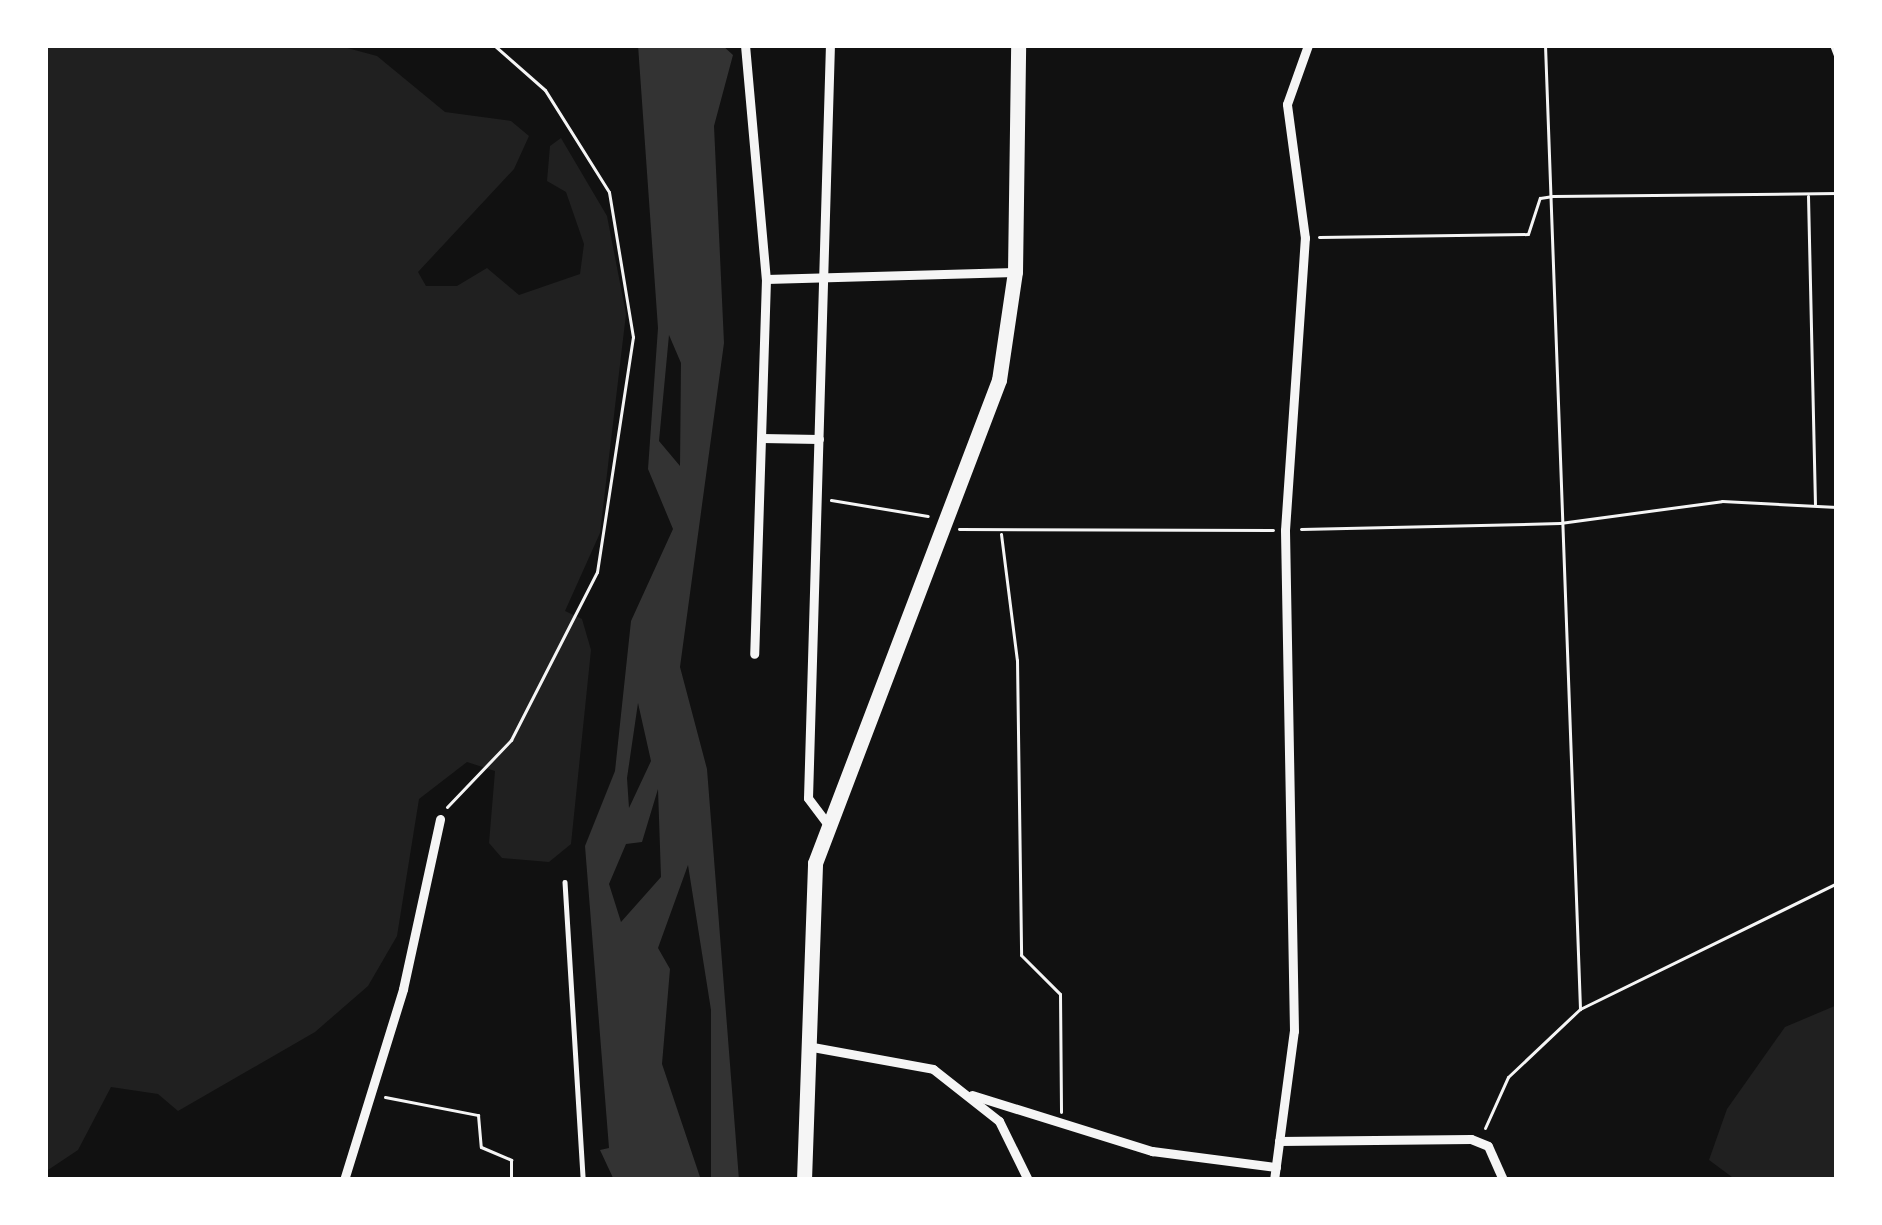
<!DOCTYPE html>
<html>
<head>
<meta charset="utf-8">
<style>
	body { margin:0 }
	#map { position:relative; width:1882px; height:1225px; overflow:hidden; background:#111; font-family:"Alegreya Sans",sans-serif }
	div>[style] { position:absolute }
	.green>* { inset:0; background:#202020 }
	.water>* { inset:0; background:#333 }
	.path>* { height:3px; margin:-1.5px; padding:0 1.5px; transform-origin:1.5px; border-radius:1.5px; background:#f5f5f5 }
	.service>* { height:4.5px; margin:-2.25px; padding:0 2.25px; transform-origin:2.25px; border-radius:2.25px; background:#f5f5f5 }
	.minor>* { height:9px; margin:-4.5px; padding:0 4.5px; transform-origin:4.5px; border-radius:4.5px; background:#f5f5f5 }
	.trunk>* { height:15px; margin:-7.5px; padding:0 7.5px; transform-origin:7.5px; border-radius:7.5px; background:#f5f5f5 }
	span { translate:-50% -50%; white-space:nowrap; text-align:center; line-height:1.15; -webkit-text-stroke:9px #fff; paint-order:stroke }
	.frame { position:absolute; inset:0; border:48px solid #fff; pointer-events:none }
</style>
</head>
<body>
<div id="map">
	<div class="green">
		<i style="clip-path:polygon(45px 45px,336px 45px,377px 56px,445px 112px,511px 121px,529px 136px,514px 169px,418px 272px,426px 286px,457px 286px,487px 268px,519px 295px,580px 274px,584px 244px,566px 192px,547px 181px,550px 146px,561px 138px,607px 216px,626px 314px,600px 533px,565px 611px,582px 619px,591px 650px,571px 844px,549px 862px,502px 858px,489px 843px,495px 771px,467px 762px,419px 799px,397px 936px,368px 986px,315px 1032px,178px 1111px,158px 1094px,111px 1087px,78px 1150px,45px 1172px)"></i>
		<i style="clip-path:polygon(1837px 1005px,1837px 1180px,1736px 1180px,1709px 1160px,1727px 1109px,1785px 1027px)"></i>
	</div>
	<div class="water">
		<i style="clip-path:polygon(evenodd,638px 45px,722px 45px,733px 55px,714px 126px,724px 343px,680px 667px,707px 769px,739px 1180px,711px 1180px,711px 1010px,688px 865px,658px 948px,670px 969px,662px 1064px,701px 1180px,614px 1180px,600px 1150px,609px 1148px,585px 846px,615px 771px,631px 621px,673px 529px,648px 469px,658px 328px,638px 45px,669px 335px,681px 363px,680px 466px,659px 441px,669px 335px,638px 45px,638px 703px,651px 761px,629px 808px,627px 778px,638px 703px,638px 45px,658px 789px,661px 877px,621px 922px,609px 884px,626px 844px,642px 842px,658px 789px)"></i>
	</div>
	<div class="path">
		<i style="left:1545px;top:45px;width:965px;rotate:87.92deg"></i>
		<i style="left:1831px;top:45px;width:17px;rotate:69deg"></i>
		<i style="left:1808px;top:196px;width:308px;rotate:88.7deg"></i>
		<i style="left:1319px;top:237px;width:209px;rotate:-0.8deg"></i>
		<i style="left:1528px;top:234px;width:38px;rotate:-72deg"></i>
		<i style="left:1540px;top:198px;width:13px;rotate:-9deg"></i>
		<i style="left:1553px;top:196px;width:284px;rotate:-0.6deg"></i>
		<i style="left:831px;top:500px;width:98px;rotate:9.4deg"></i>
		<i style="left:959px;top:529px;width:314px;rotate:0.2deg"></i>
		<i style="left:1301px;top:529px;width:259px;rotate:-1.3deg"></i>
		<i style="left:1560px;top:523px;width:163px;rotate:-7.7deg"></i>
		<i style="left:1722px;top:501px;width:115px;rotate:3deg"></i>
		<i style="left:1001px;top:534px;width:127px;rotate:82.8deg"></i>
		<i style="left:1017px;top:660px;width:295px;rotate:89.2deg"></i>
		<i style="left:1021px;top:955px;width:55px;rotate:45deg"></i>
		<i style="left:1060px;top:994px;width:118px;rotate:89.5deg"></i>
		<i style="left:447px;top:807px;width:93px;rotate:-46.3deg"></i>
		<i style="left:511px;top:740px;width:189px;rotate:-62.9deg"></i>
		<i style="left:597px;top:572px;width:238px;rotate:-81.3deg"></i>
		<i style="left:633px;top:337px;width:147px;rotate:-99.4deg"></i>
		<i style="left:609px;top:192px;width:120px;rotate:-122.1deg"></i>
		<i style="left:545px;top:90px;width:68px;rotate:-138.6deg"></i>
		<i style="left:385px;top:1097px;width:95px;rotate:11deg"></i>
		<i style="left:478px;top:1115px;width:32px;rotate:85deg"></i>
		<i style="left:481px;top:1147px;width:33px;rotate:23deg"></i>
		<i style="left:511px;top:1160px;width:20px;rotate:90deg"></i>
		<i style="left:1485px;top:1128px;width:56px;rotate:-65.7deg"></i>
		<i style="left:1508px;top:1077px;width:99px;rotate:-43.4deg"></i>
		<i style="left:1580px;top:1009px;width:286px;rotate:-26.1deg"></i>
	</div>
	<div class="service">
		<i style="left:565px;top:882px;width:299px;rotate:86.5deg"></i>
	</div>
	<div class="minor">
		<i style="left:745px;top:45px;width:235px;rotate:84.9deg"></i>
		<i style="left:766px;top:279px;width:375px;rotate:91.8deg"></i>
		<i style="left:766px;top:279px;width:249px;rotate:-1.6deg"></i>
		<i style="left:762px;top:438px;width:57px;rotate:1deg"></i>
		<i style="left:826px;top:822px;width:30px;rotate:-127deg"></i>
		<i style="left:808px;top:798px;width:753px;rotate:-88.33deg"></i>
		<i style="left:807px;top:1046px;width:128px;rotate:10.3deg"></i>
		<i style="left:933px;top:1069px;width:84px;rotate:38.2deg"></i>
		<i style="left:999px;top:1121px;width:66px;rotate:63.8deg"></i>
		<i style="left:972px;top:1095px;width:189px;rotate:17.3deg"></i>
		<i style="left:1152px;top:1151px;width:125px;rotate:7.4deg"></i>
		<i style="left:1279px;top:1141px;width:192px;rotate:-0.6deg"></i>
		<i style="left:1471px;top:1139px;width:18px;rotate:22deg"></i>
		<i style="left:1488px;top:1146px;width:37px;rotate:66deg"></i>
		<i style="left:344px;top:1180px;width:200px;rotate:-72.8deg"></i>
		<i style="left:403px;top:989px;width:174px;rotate:-77.7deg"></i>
		<i style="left:1274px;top:1180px;width:150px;rotate:-82.4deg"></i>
		<i style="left:1294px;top:1031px;width:501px;rotate:-91.03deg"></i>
		<i style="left:1285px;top:530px;width:293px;rotate:-86.1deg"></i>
		<i style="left:1305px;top:238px;width:135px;rotate:-97.7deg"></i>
		<i style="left:1287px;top:104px;width:63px;rotate:-70.4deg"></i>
	</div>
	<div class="trunk">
		<i style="left:804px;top:1180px;width:317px;rotate:-88deg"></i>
		<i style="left:815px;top:863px;width:517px;rotate:-69.15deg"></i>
		<i style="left:999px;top:380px;width:109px;rotate:-81.6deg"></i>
		<i style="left:1015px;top:272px;width:227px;rotate:-89.2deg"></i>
	</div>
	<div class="frame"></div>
</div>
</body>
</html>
